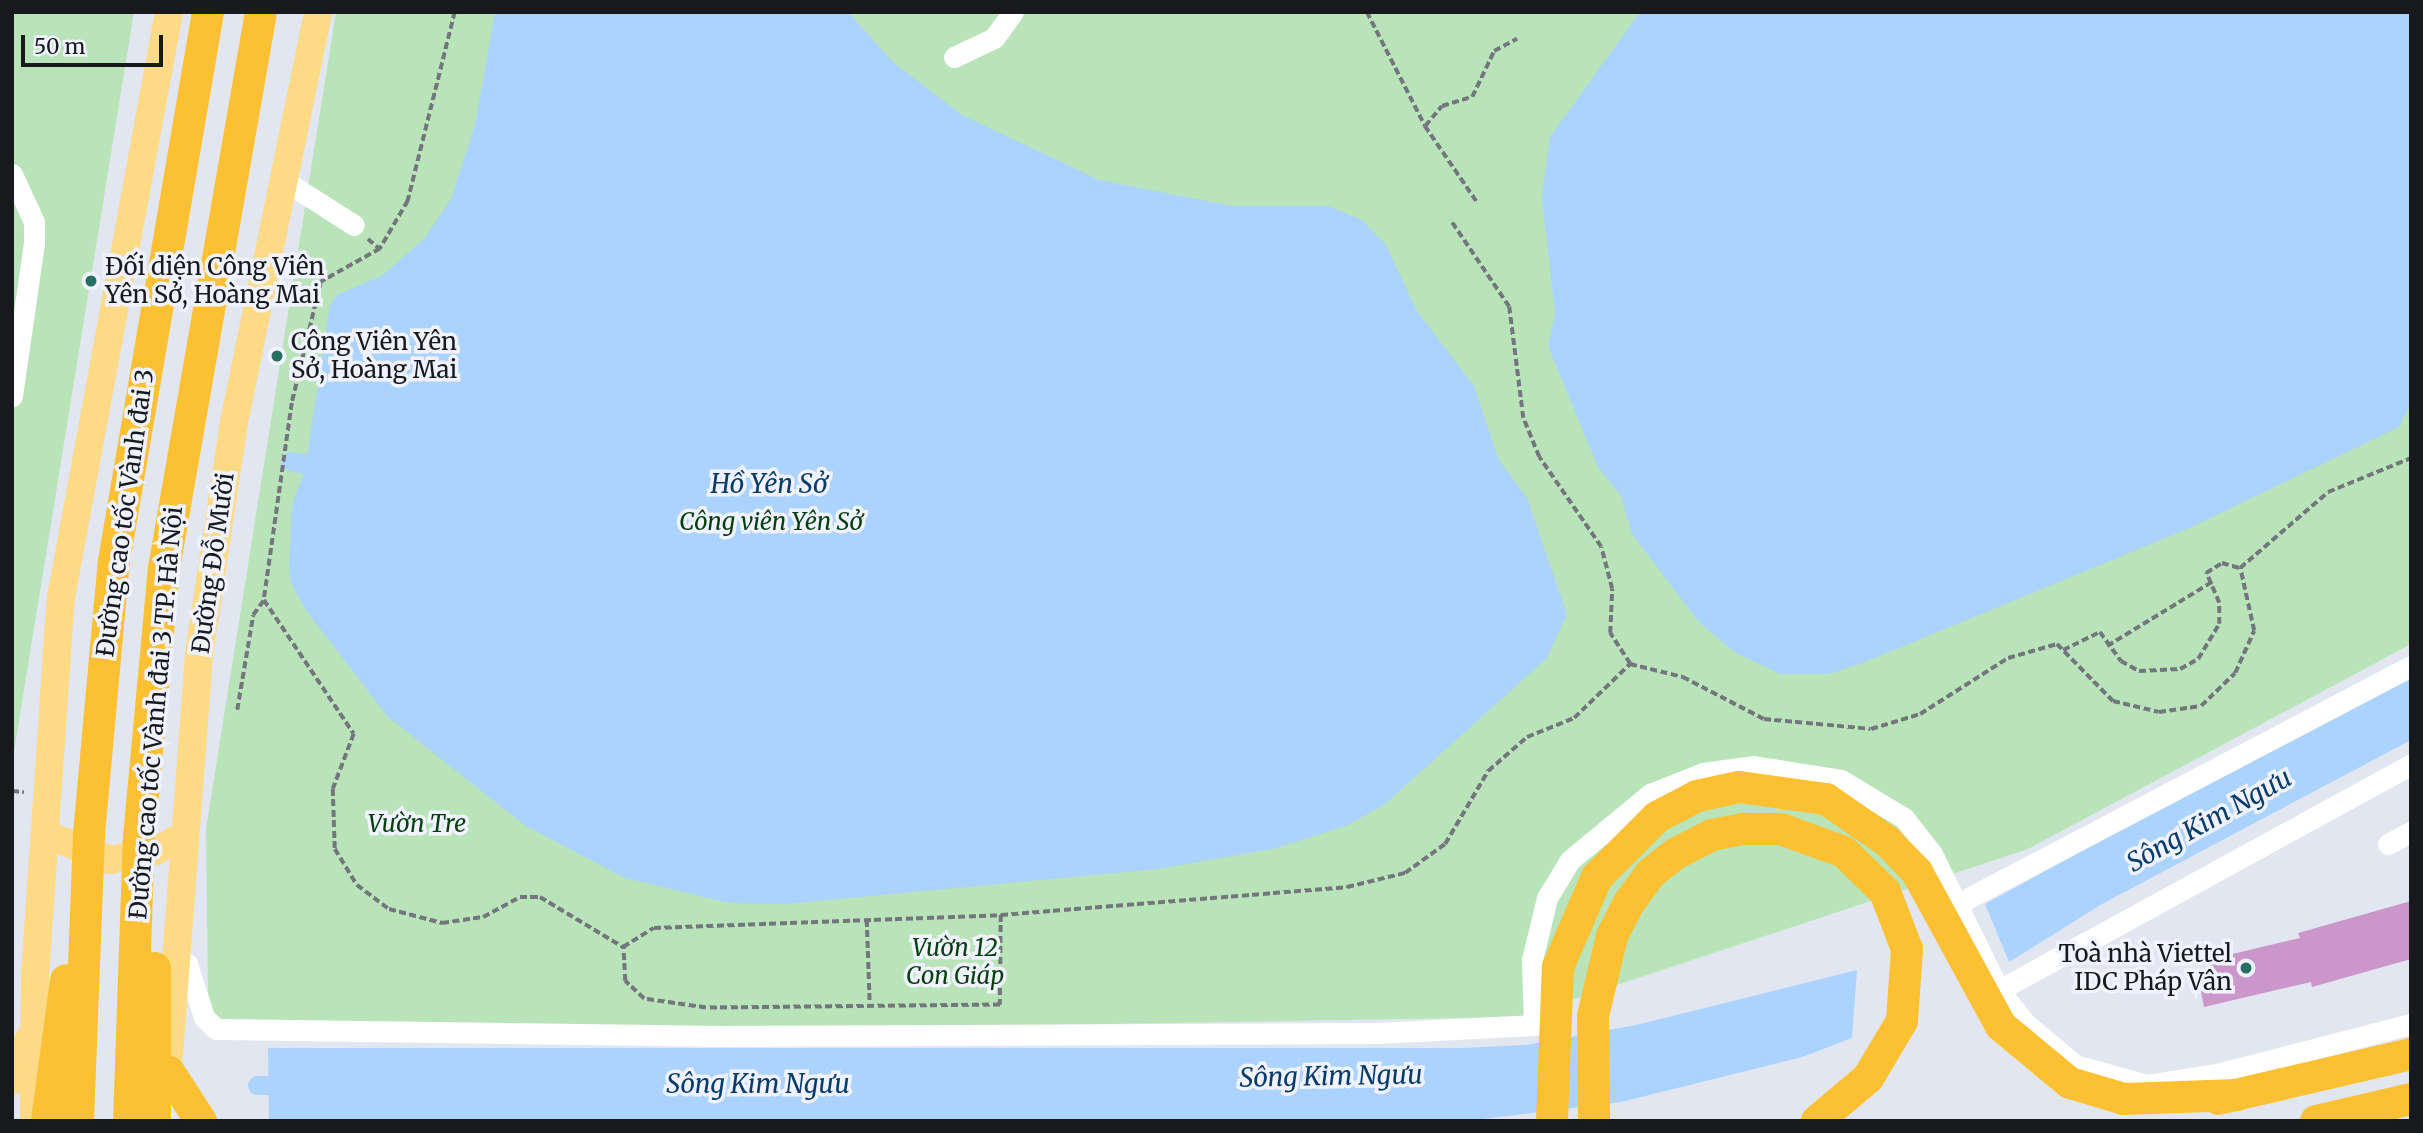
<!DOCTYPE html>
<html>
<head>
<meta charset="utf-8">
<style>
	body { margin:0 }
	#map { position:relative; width:2423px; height:1133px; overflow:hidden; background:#e2e6f1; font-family:Merriweather,serif }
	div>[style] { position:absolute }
	.green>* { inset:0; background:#b9e3b8 }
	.water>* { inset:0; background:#abd3fe }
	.canal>* { height:19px; margin:-9.5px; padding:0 9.5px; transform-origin:9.5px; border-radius:9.5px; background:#abd3fe }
	.building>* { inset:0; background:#cb97cb }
	.path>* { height:3.5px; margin-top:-1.75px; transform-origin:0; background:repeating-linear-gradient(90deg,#73767d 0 7px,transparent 0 10.5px) }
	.minor>* { height:21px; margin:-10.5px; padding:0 10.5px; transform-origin:10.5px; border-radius:10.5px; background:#fff }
	.major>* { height:28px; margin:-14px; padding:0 14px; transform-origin:14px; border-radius:14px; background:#fdda85 }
	.highway>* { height:32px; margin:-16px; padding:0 16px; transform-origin:16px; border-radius:16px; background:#fbc133 }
	.dots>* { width:19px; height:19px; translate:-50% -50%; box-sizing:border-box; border:4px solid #f0f3ff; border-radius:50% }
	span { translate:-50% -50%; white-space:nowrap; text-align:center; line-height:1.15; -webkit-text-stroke:7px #f0f3ff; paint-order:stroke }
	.poi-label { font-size:24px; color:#18191d }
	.left { translate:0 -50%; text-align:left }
	.right { translate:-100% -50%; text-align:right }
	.street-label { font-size:24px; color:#18191d }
	.park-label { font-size:24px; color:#043f0d; font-style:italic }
	.water-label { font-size:26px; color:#063c6c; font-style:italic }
	.frame { position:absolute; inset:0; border:14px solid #18191d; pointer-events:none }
	.scale { position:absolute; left:21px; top:35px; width:142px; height:32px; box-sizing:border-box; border:4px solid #18191d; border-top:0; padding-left:9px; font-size:21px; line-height:24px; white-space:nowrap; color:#18191d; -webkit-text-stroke:5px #f0f3ff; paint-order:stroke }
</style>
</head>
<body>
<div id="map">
	<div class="green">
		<i style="clip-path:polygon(12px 12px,134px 12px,12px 764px)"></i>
		<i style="clip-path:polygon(336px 12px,2411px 12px,2411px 644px,2028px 849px,1520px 1017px,218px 1039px,208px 994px,206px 829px)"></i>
	</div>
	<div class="water">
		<i style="clip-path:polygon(495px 12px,848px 12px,893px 62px,962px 115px,1099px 180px,1232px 206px,1328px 206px,1362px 220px,1386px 245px,1417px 311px,1474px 386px,1499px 460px,1527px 498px,1567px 614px,1547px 658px,1385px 804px,1348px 825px,1277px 848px,1158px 869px,785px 904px,729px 903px,625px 878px,524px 825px,387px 716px,305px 609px,290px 581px,289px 562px,292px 505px,305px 470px,330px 305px,337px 295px,383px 275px,425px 238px,451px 199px,475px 125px)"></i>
		<i style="clip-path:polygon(1640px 12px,2411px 12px,2411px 404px,2399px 427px,2192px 527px,1865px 662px,1829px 674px,1780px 674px,1734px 652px,1698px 621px,1632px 534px,1621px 496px,1598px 467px,1548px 346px,1555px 313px,1542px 198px,1550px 137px)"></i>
		<i style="clip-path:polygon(2411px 671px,2411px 740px,2102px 904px,2009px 962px,1985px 904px)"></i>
		<i style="clip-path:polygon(1857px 970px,1852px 1038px,1802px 1057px,1621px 1102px,1467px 1121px,269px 1121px,268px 1048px,1462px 1048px,1526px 1045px,1636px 1025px)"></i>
	</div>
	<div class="canal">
		<i style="left:290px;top:461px;width:15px;rotate:11deg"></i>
		<i style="left:257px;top:1085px;width:38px"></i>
	</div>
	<div class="building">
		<i style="clip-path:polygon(2411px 901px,2411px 959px,2312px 987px,2311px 982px,2204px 1007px,2201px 992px,2211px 977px,2207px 960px,2300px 938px,2298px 933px)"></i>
	</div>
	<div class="path">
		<i style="left:455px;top:12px;width:195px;rotate:104deg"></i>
		<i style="left:408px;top:201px;width:56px;rotate:120.3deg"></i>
		<i style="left:380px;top:249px;width:68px;rotate:150.8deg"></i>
		<i style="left:321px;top:282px;width:124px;rotate:103.5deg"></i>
		<i style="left:292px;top:403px;width:199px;rotate:98.1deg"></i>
		<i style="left:264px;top:600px;width:161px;rotate:56.1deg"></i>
		<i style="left:354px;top:734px;width:59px;rotate:110.9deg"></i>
		<i style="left:333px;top:789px;width:60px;rotate:88.1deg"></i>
		<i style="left:335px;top:849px;width:42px;rotate:58.6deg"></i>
		<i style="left:357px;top:885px;width:40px;rotate:37deg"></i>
		<i style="left:389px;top:909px;width:55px;rotate:14.8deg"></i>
		<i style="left:442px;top:923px;width:41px;rotate:-8.3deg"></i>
		<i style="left:483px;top:917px;width:42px;rotate:-28.4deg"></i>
		<i style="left:520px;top:897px;width:20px"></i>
		<i style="left:540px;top:897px;width:97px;rotate:31.1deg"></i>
		<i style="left:1367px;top:12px;width:128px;rotate:63deg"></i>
		<i style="left:1425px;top:126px;width:92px;rotate:55.6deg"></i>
		<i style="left:1425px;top:126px;width:26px;rotate:-50deg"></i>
		<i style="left:1442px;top:106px;width:31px;rotate:-17deg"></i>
		<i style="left:1472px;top:97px;width:51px;rotate:-64.4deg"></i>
		<i style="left:1494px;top:51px;width:26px;rotate:-28deg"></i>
		<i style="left:368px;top:239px;width:16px;rotate:40deg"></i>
		<i style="left:2107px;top:646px;width:123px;rotate:-31.4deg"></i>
		<i style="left:2063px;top:650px;width:41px;rotate:-25.9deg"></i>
		<i style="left:2100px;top:632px;width:36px;rotate:54deg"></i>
		<i style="left:2121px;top:661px;width:21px;rotate:29deg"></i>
		<i style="left:2139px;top:671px;width:41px;rotate:-2.8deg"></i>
		<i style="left:2180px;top:669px;width:21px;rotate:-29deg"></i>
		<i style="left:2198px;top:659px;width:41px;rotate:-59deg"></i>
		<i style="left:2219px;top:624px;width:21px;rotate:-90deg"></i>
		<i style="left:2219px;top:603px;width:33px;rotate:-113deg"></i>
		<i style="left:2206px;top:573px;width:19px;rotate:-32deg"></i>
		<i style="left:2222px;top:563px;width:19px;rotate:16deg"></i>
		<i style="left:1630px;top:664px;width:55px;rotate:13.8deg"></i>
		<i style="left:1683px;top:677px;width:91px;rotate:27.4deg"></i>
		<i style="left:1764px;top:719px;width:107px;rotate:5.3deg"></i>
		<i style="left:1871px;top:729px;width:51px;rotate:-17deg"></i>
		<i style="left:1920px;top:714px;width:104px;rotate:-32.5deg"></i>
		<i style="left:2008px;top:658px;width:51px;rotate:-15.9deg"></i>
		<i style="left:2057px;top:644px;width:80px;rotate:45.5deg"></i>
		<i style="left:2113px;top:701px;width:47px;rotate:13.4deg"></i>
		<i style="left:2159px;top:712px;width:42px;rotate:-8.1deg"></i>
		<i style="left:2201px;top:706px;width:47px;rotate:-44.1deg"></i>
		<i style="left:2235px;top:673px;width:46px;rotate:-65.7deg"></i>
		<i style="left:2254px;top:631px;width:65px;rotate:-102.5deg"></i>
		<i style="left:2240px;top:568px;width:116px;rotate:-40.8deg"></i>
		<i style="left:2328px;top:492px;width:90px;rotate:-22.3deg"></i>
		<i style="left:237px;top:710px;width:96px;rotate:-80.4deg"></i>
		<i style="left:253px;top:615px;width:19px;rotate:-54deg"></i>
		<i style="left:12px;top:791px;width:12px;rotate:5deg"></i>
		<i style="left:1001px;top:915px;width:90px;rotate:90.6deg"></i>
		<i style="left:1000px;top:1005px;width:294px;rotate:179.4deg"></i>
		<i style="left:706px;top:1008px;width:63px;rotate:-171.7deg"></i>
		<i style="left:644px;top:999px;width:26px;rotate:-137deg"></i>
		<i style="left:625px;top:981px;width:34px;rotate:-93deg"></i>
		<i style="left:623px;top:947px;width:36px;rotate:-32deg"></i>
		<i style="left:654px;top:928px;width:347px;rotate:-2.1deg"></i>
		<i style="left:1001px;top:915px;width:347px;rotate:-4.6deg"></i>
		<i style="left:1347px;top:887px;width:60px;rotate:-13.6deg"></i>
		<i style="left:1405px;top:873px;width:49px;rotate:-35.9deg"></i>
		<i style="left:1445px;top:844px;width:85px;rotate:-59.5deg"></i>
		<i style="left:1488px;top:771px;width:52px;rotate:-41.1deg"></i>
		<i style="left:1527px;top:737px;width:51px;rotate:-22deg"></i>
		<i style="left:1574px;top:718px;width:78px;rotate:-44deg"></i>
		<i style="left:1630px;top:664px;width:37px;rotate:-123deg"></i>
		<i style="left:1610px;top:633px;width:44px;rotate:-87.4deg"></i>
		<i style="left:1612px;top:589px;width:43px;rotate:-104.7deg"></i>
		<i style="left:1601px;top:547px;width:109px;rotate:-124.6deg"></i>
		<i style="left:1539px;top:457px;width:42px;rotate:-112.3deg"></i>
		<i style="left:1523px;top:418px;width:112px;rotate:-97.2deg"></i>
		<i style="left:1509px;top:307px;width:105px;rotate:-124.1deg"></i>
		<i style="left:867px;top:920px;width:85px;rotate:88deg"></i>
	</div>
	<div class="minor">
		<i style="left:954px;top:57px;width:44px;rotate:-25.4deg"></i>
		<i style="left:994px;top:38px;width:32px;rotate:-54deg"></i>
		<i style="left:12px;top:174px;width:53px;rotate:65.4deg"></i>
		<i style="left:34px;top:222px;width:21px;rotate:90deg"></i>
		<i style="left:34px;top:243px;width:155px;rotate:98.2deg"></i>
		<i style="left:288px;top:183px;width:78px;rotate:32.5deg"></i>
		<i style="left:2388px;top:844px;width:26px;rotate:-28deg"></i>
		<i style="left:1959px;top:903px;width:510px;rotate:-27.67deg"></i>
		<i style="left:173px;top:960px;width:15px;rotate:16deg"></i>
		<i style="left:187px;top:964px;width:56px;rotate:72.2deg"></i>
		<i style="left:204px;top:1017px;width:17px;rotate:45deg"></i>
		<i style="left:216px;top:1029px;width:506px;rotate:0.79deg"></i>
		<i style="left:722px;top:1036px;width:655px;rotate:-0.26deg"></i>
		<i style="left:1377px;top:1033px;width:157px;rotate:-2.9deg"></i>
		<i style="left:1534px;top:1025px;width:65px;rotate:-91.8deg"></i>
		<i style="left:1532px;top:960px;width:64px;rotate:-76.4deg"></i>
		<i style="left:1547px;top:898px;width:44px;rotate:-58.8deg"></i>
		<i style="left:1570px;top:860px;width:104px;rotate:-39.5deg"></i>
		<i style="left:1650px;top:794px;width:57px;rotate:-21.6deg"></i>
		<i style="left:1703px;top:773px;width:50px;rotate:-8deg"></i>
		<i style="left:1753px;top:766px;width:89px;rotate:9deg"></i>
		<i style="left:1841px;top:780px;width:74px;rotate:31.1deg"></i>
		<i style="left:1904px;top:818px;width:46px;rotate:52.1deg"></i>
		<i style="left:1932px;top:854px;width:152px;rotate:63.8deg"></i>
		<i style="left:1999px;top:990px;width:42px;rotate:51.8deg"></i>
		<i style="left:2025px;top:1023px;width:65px;rotate:40deg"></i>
		<i style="left:2075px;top:1065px;width:75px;rotate:15.5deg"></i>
		<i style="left:2147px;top:1085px;width:75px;rotate:-9.2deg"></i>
		<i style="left:2221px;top:1073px;width:196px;rotate:-14.5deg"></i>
		<i style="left:1999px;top:990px;width:470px;rotate:-28.7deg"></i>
	</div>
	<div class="major">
		<i style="left:45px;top:834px;width:70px;rotate:21.8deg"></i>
		<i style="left:110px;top:860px;width:46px;rotate:-11.3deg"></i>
		<i style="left:155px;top:851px;width:31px;rotate:-29deg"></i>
		<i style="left:169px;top:1054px;width:401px;rotate:-85.7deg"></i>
		<i style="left:199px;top:654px;width:235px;rotate:-81.4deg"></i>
		<i style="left:234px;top:422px;width:419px;rotate:-78.4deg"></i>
		<i style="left:12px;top:1081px;width:46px;rotate:-68.4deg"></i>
		<i style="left:34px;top:1121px;width:146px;rotate:-89.6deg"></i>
		<i style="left:35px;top:975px;width:379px;rotate:-86.1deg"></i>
		<i style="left:61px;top:597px;width:595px;rotate:-79.54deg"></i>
	</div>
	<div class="highway">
		<i style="left:169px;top:1072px;width:59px;rotate:56.9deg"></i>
		<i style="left:2218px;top:1099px;width:198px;rotate:-13.1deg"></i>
		<i style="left:47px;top:1121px;width:142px;rotate:-82.3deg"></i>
		<i style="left:78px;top:1121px;width:287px;rotate:-87.8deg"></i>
		<i style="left:89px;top:834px;width:274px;rotate:-84.8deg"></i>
		<i style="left:114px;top:561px;width:557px;rotate:-80.28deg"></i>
		<i style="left:129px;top:1121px;width:284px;rotate:-88deg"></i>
		<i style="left:139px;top:837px;width:270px;rotate:-84.7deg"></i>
		<i style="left:164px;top:568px;width:564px;rotate:-80.1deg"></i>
		<i style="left:155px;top:1121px;width:153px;rotate:-90deg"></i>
		<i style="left:1552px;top:1121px;width:154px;rotate:-87.8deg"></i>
		<i style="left:1558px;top:967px;width:98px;rotate:-66.6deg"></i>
		<i style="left:1597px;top:877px;width:85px;rotate:-45deg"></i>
		<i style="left:1657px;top:817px;width:45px;rotate:-27.7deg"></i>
		<i style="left:1697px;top:796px;width:43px;rotate:-12.1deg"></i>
		<i style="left:1739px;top:787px;width:88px;rotate:7.9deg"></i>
		<i style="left:1826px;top:799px;width:75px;rotate:34.7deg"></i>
		<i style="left:1888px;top:842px;width:42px;rotate:46deg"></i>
		<i style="left:1917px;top:872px;width:175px;rotate:61.4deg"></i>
		<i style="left:2001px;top:1026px;width:89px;rotate:39.6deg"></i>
		<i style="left:2070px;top:1083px;width:56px;rotate:16.5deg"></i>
		<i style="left:2124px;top:1099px;width:113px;rotate:-2deg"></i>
		<i style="left:1594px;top:1121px;width:105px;rotate:-90.5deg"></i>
		<i style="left:1593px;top:1016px;width:82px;rotate:-76.6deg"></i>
		<i style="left:1612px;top:936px;width:37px;rotate:-63deg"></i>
		<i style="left:1629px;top:903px;width:37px;rotate:-54deg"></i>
		<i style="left:1651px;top:873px;width:33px;rotate:-38deg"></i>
		<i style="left:1677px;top:853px;width:39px;rotate:-27deg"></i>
		<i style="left:1712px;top:835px;width:32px;rotate:-11deg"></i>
		<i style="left:1743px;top:829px;width:38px"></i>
		<i style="left:1781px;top:829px;width:67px;rotate:20.1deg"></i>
		<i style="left:1844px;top:852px;width:57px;rotate:44.3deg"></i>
		<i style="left:1885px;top:892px;width:61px;rotate:68.9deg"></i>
		<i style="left:1907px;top:949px;width:72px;rotate:94deg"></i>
		<i style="left:1902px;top:1021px;width:66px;rotate:120.8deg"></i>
		<i style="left:1868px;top:1078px;width:67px;rotate:139.9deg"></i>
		<i style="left:2316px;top:1121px;width:98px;rotate:-13deg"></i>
	</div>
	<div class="dots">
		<i style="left:91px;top:281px;background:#276e63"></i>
		<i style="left:277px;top:356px;background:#276e63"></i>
		<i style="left:2246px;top:968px;background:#276e63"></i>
	</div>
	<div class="poi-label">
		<span class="left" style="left:105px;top:281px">Đối diện Công Viên<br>Yên Sở, Hoàng Mai</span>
		<span class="left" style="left:291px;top:356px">Công Viên Yên<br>Sở, Hoàng Mai</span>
		<span class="right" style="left:2232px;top:968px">Toà nhà Viettel<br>IDC Pháp Vân</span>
	</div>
	<div class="street-label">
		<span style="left:125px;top:513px;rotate:-82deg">Đường cao tốc Vành đai 3</span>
		<span style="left:213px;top:563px;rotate:-82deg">Đường Đỗ Mười</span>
		<span style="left:156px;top:713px;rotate:-85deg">Đường cao tốc Vành đai 3 TP. Hà Nội</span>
	</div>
	<div class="park-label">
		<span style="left:771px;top:522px">Công viên Yên Sở</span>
		<span style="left:417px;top:824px">Vườn Tre</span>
		<span style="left:955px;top:962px">Vườn 12<br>Con Giáp</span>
	</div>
	<div class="water-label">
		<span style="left:769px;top:484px">Hồ Yên Sở</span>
		<span style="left:2209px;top:820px;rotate:-29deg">Sông Kim Ngưu</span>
		<span style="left:1331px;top:1076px;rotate:-1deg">Sông Kim Ngưu</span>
		<span style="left:758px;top:1084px">Sông Kim Ngưu</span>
	</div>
	<div class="frame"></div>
	<div class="scale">50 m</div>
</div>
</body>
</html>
